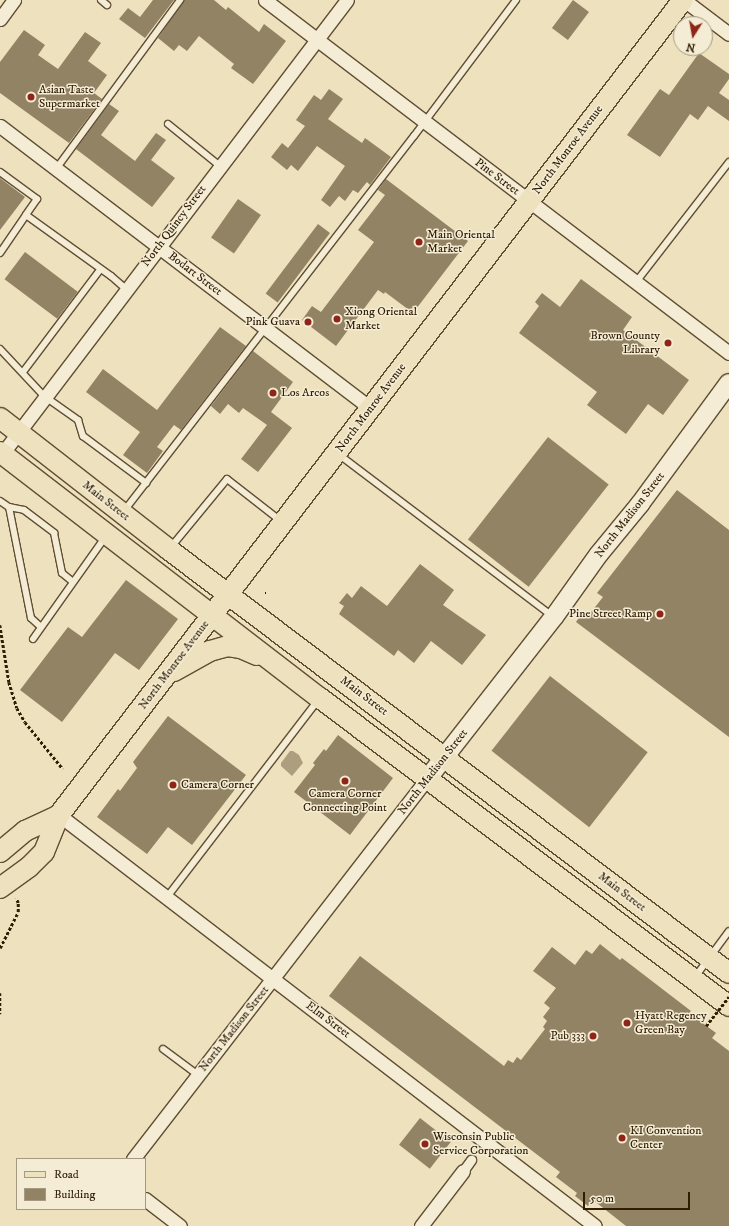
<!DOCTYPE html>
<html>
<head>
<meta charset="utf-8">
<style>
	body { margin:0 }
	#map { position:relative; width:729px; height:1226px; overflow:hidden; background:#eee1bd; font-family:"IM FELL DW Pica",serif }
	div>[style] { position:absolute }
	.water>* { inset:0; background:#ad9e7f }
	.building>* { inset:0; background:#938365; transform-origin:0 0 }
	.path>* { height:2.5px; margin-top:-1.25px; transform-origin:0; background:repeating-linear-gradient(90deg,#301d06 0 3px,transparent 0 5px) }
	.roads { filter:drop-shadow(1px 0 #604e34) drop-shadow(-1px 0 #604e34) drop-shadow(0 1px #604e34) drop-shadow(0 -1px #604e34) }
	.service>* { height:6px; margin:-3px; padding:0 3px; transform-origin:3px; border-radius:3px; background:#f4ecd4 }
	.pedestrian>* { height:9px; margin:-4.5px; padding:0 4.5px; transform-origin:4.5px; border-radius:4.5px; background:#f4ecd4 }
	.minor>* { height:13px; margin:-6.5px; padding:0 6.5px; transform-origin:6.5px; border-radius:6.5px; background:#f4ecd4 }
	.secondary>* { height:18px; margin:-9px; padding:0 9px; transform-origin:9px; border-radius:9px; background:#f4ecd4 }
	.primary>* { height:20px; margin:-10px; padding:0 10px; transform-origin:10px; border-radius:10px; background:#eee1bd }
	.path-bridge>* { height:2.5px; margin-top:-1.25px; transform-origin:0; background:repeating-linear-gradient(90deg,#301d06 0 3px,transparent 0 5px) }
	.dots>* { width:11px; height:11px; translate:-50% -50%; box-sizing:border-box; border:2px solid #f4ecd4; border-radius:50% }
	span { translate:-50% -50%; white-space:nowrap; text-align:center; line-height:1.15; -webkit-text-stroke:3px #f4ecd4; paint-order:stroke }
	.poi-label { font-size:12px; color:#301d06 }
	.left { translate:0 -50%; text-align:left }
	.right { translate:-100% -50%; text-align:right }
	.street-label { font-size:12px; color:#301d06 }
	.legend { position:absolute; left:16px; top:1158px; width:130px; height:52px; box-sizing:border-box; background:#f4ecd4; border:1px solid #a69982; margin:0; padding:5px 7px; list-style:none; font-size:12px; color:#301d06 }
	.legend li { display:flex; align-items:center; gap:8px; height:20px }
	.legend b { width:20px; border:1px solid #a69982 }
	.north { position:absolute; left:673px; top:16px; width:40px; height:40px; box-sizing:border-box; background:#f4ecd4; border:1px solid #a69982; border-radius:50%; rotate:191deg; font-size:11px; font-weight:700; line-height:16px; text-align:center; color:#301d06 }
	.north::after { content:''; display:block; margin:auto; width:14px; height:18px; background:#8f2418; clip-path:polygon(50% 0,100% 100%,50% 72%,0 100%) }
	.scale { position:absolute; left:583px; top:1192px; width:107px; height:18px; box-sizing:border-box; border:2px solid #301d06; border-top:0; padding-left:5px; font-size:12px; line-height:14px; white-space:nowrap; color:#301d06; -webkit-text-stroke:3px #f4ecd4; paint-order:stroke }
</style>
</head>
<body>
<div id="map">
	<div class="water">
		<i style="clip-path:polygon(290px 751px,293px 751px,299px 755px,303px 763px,292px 776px,281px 766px,281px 763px)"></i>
	</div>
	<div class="building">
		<i style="clip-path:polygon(153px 0,174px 0,145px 38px,119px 19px,128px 8px,140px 17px)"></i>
		<i style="clip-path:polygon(184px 0,214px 0,226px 10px,228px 7px,259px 32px,264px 24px,286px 41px,253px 84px,231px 68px,234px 64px,199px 36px,187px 51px,179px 45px,174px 51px,158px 38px)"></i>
		<i style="left:573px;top:0;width:20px;height:35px;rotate:37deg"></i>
		<i style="clip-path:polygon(24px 30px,45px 45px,38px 55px,58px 69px,85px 32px,101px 43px,88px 61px,107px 75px,94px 93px,102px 99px,69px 143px,0 93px,0 62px)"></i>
		<i style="clip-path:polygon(699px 53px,729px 74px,729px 79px,719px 93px,729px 100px,729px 121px,708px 106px,698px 120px,690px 114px,660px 157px,627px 135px,660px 89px,669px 95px)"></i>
		<i style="clip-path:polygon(329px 89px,343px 99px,328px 119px,362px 143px,365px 138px,391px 157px,370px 185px,367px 182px,358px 193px,353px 190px,345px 201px,339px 196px,330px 207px,321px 200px,345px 166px,317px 146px,298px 171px,291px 165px,287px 170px,271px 157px,282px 143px,288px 148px,305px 126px,296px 120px,314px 95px,321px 100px)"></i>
		<i style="clip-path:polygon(109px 104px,119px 111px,101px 135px,135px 161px,156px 133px,166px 140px,151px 160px,175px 178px,152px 207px,76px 149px)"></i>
		<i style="clip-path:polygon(0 178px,25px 197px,0 230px)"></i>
		<i style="clip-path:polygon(386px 179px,468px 241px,413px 313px,385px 292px,384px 294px,378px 290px,336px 346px,302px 320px,312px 306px,321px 312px,374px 242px,358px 230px,385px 195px,378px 190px)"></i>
		<i style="left:238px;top:199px;width:28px;height:47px;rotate:35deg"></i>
		<i style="left:318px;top:224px;width:15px;height:87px;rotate:37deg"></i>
		<i style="left:25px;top:252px;width:66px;height:34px;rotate:37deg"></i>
		<i style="clip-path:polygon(581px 279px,632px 317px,623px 330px,689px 380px,663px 415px,648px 404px,626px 434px,587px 405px,597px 392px,519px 333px,539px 306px,535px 302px,542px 293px,560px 307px)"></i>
		<i style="clip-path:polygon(220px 327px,246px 346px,181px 430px,174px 425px,157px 447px,163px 451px,147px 473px,123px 455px,140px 432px,86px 392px,103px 369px,157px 410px)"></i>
		<i style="clip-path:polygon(253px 351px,293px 382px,271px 412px,292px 428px,258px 472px,241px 459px,267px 425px,243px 408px,239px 413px,228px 404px,220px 414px,211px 406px)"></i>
		<i style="left:548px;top:437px;width:77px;height:130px;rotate:38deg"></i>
		<i style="clip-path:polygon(677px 490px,729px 530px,729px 737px,576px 622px,583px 612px,588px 616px,603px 597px,597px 593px)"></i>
		<i style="clip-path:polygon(420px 564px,454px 590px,443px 605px,486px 635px,462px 665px,431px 641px,414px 663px,398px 650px,394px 656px,339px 614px,344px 606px,339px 603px,347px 593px,352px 598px,361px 586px,387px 606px)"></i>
		<i style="clip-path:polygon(126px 580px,178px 619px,139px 670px,115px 653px,62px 722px,20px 690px,68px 627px,82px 637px)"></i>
		<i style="left:550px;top:676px;width:124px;height:95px;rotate:38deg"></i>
		<i style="clip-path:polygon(168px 716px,246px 775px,192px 845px,168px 827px,147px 854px,97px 817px,118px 789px,120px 791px,137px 768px,133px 762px)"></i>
		<i style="clip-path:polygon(338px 735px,393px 778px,350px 835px,294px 792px,315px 765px,313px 763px,324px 749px,326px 751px)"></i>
		<i style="clip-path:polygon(600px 944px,620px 960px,622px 958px,691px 1011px,689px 1013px,716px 1033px,712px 1038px,729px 1051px,729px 1226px,626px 1226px,593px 1200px,588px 1206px,575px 1196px,577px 1193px,556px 1177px,560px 1172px,329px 996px,360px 956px,504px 1066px,508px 1060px,513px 1063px,517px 1057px,521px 1060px,545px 1029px,543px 1027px,547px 1021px,543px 1017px,550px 1008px,544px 1003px,556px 988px,533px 971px,552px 947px,575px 965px,586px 950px,592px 954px)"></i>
		<i style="left:420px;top:1118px;width:39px;height:34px;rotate:38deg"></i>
	</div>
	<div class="path">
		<i style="left:265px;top:593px;width:1px"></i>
		<i style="left:0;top:625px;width:58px;rotate:81deg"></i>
		<i style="left:9px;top:682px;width:27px;rotate:73deg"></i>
		<i style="left:17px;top:708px;width:16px;rotate:60deg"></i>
		<i style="left:25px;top:722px;width:60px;rotate:51deg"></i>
		<i style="left:0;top:948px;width:40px;rotate:-63.4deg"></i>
		<i style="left:18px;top:912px;width:9px;rotate:-90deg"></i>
		<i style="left:18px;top:903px;width:5px;rotate:-112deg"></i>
		<i style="left:0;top:993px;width:21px;rotate:90deg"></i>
	</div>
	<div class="roads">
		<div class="service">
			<i style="left:101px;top:0;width:8px;rotate:40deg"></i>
			<i style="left:168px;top:124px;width:67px;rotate:38.9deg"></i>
			<i style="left:56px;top:169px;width:210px;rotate:-53.7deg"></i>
			<i style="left:0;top:172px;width:46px;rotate:36.1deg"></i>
			<i style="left:37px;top:199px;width:19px;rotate:125deg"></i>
			<i style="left:0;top:253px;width:46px;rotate:-55.6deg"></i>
			<i style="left:26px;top:215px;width:105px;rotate:35.7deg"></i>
			<i style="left:111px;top:276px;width:20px;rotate:41deg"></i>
			<i style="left:636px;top:282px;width:152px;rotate:-52.2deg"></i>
			<i style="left:0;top:349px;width:64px;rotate:46.9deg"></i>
			<i style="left:44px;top:396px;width:42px;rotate:35.2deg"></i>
			<i style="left:78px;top:420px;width:17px;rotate:73deg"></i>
			<i style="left:83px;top:436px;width:79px;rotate:36.7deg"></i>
			<i style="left:23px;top:372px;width:128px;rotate:-53deg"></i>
			<i style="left:338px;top:454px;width:268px;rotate:37.1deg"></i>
			<i style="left:0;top:501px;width:11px;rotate:34deg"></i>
			<i style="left:9px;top:507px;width:113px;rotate:78.8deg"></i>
			<i style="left:31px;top:618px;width:13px;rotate:42deg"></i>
			<i style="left:9px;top:507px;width:15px;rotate:11deg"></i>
			<i style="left:24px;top:510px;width:38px;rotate:37deg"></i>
			<i style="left:54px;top:533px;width:41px;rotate:78.7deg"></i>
			<i style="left:62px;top:573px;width:14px;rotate:39deg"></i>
			<i style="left:124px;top:511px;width:474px;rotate:-52.3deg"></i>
			<i style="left:414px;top:136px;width:170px;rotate:-53.1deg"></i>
			<i style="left:171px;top:547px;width:88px;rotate:-50.5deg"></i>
			<i style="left:227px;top:479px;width:68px;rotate:37.9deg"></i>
			<i style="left:33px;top:639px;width:126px;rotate:-54.7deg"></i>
			<i style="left:167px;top:897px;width:248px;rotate:-52.5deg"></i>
			<i style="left:695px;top:977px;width:57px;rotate:-53.5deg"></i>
			<i style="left:163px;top:1049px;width:44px;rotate:36.6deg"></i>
		</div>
		<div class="pedestrian">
			<i style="left:463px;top:1171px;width:14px;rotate:-54deg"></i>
		</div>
		<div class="minor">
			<i style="left:265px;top:0;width:583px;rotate:37.26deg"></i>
			<i style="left:684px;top:0;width:56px;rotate:37.1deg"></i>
			<i style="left:0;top:19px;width:24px;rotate:-54deg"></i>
			<i style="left:0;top:126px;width:465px;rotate:37.3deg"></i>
			<i style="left:2px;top:454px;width:570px;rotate:-52.77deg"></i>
			<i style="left:59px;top:815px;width:675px;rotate:37.48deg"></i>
			<i style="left:133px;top:1159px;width:482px;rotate:-52.3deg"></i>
			<i style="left:145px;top:1199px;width:44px;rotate:37.6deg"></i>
			<i style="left:421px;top:1226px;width:69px;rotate:-52.6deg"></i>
		</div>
		<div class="secondary">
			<i style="left:428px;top:778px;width:204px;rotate:-52deg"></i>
			<i style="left:554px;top:617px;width:77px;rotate:-54.5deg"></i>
			<i style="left:599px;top:554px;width:65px;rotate:-50.6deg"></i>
			<i style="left:640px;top:504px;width:150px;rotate:-53.7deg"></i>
		</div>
		<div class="primary">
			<i style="left:0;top:418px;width:213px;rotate:37.9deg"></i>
			<i style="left:168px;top:549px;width:703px;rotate:37.08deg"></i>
			<i style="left:0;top:452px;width:404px;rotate:37.6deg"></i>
			<i style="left:320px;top:698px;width:512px;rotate:36.98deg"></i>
			<i style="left:174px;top:671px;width:41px;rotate:-29.1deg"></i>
			<i style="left:210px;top:651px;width:19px;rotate:-16deg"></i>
			<i style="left:228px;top:646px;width:13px;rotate:9deg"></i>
			<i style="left:241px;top:648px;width:17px;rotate:24deg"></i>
			<i style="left:0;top:852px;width:33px;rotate:-40deg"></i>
			<i style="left:25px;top:831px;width:38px;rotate:-25deg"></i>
			<i style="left:0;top:888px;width:36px;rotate:-36deg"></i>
			<i style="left:29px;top:867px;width:21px;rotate:-45deg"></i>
			<i style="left:44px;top:852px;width:40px;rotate:-68deg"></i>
			<i style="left:59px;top:815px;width:1026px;rotate:-52.56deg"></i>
		</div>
	</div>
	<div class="path-bridge">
		<i style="left:706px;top:1026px;width:37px;rotate:-52deg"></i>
	</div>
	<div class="dots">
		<i style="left:31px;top:97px;background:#8f2418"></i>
		<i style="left:419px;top:242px;background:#8f2418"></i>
		<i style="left:337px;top:319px;background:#8f2418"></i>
		<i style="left:308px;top:322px;background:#8f2418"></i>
		<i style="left:668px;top:343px;background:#8f2418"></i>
		<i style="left:273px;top:393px;background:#8f2418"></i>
		<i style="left:660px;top:614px;background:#8f2418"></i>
		<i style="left:345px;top:781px;background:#8f2418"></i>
		<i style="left:173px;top:785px;background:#8f2418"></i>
		<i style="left:627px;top:1023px;background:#8f2418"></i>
		<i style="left:593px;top:1036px;background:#8f2418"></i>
		<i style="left:622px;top:1138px;background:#8f2418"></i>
		<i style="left:425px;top:1144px;background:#8f2418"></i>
	</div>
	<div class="poi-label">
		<span class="left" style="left:39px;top:97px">Asian Taste<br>Supermarket</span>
		<span class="left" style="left:427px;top:242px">Main Oriental<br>Market</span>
		<span class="left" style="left:345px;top:319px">Xiong Oriental<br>Market</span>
		<span class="right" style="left:300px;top:322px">Pink Guava</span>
		<span class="right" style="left:660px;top:343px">Brown County<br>Library</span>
		<span class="left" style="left:281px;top:393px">Los Arcos</span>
		<span class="right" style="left:652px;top:614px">Pine Street Ramp</span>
		<span class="left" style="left:181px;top:785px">Camera Corner</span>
		<span style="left:345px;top:801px">Camera Corner<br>Connecting Point</span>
		<span class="left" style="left:635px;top:1023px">Hyatt Regency<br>Green Bay</span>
		<span class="right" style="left:585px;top:1036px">Pub 333</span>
		<span class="left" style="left:630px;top:1138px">KI Convention<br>Center</span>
		<span class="left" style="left:433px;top:1144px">Wisconsin Public<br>Service Corporation</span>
	</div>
	<div class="street-label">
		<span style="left:568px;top:150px;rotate:-53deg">North Monroe Avenue</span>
		<span style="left:497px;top:177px;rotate:37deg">Pine Street</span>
		<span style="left:174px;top:226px;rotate:-53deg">North Quincy Street</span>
		<span style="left:195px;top:274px;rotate:37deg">Bodart Street</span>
		<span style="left:371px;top:408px;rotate:-53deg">North Monroe Avenue</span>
		<span style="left:106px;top:501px;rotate:38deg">Main Street</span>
		<span style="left:630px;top:515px;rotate:-52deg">North Madison Street</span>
		<span style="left:174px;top:665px;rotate:-53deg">North Monroe Avenue</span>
		<span style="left:364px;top:696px;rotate:37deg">Main Street</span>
		<span style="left:433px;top:772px;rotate:-52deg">North Madison Street</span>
		<span style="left:622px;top:892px;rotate:37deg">Main Street</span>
		<span style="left:328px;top:1020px;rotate:37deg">Elm Street</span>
		<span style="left:234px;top:1029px;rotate:-52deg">North Madison Street</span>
	</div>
	<ul class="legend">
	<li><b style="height:5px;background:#eee1bd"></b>Road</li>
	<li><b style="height:11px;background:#938365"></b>Building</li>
	</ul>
	<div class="north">N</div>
	<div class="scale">50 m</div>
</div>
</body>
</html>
